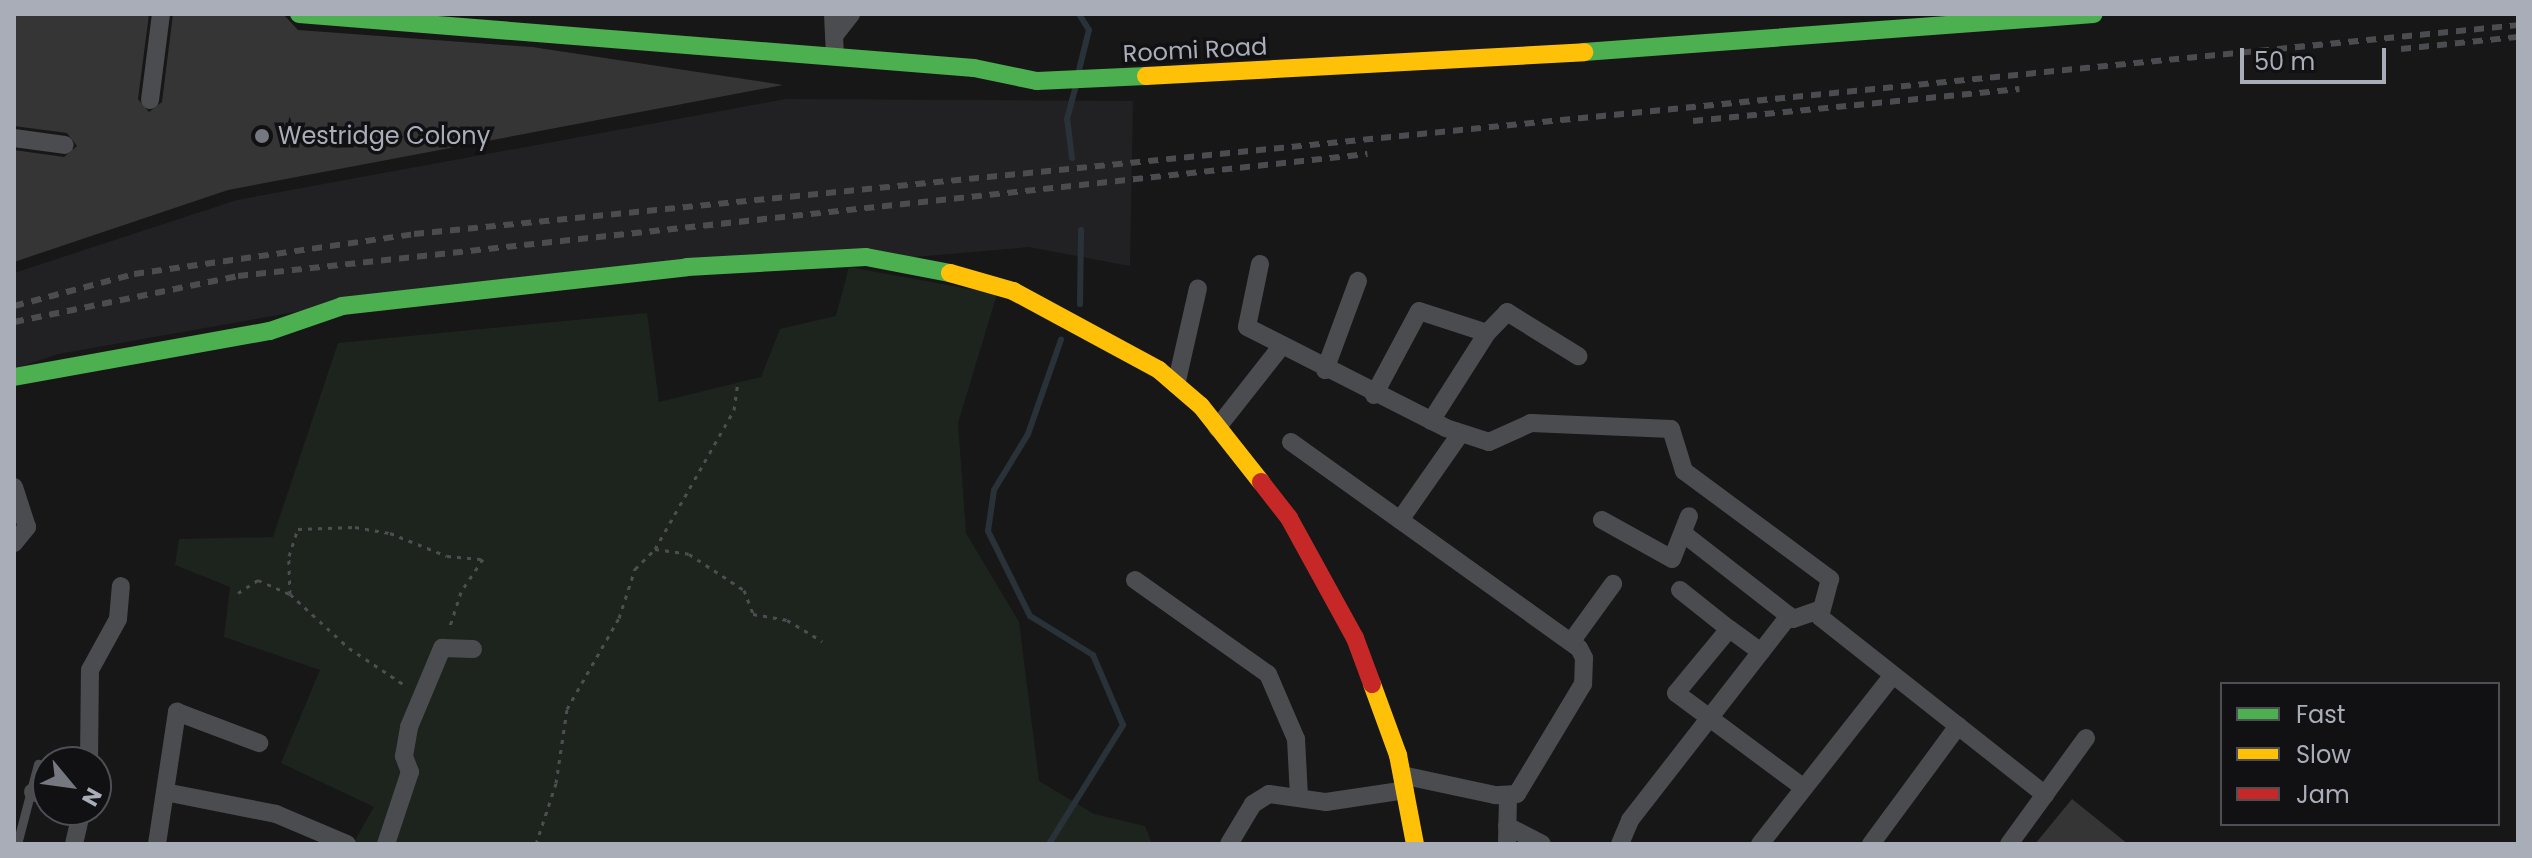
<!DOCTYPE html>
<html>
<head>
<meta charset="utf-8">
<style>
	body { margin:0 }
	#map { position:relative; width:2532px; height:858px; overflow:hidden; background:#171717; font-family:Poppins,sans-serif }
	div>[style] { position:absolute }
	.built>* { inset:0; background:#212123 }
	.green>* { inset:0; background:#1d241e }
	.stream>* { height:6px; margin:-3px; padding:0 3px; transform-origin:3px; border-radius:3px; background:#2a3239 }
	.building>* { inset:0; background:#353536 }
	.path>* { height:3px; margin-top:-1.5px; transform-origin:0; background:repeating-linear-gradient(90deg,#4d4e52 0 4px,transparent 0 10px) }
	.lane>* { height:9px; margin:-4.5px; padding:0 4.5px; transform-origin:4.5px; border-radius:4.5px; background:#4b4c50 }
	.street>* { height:18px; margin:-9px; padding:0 9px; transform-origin:9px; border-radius:9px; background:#4b4c50 }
	.fast>* { height:18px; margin:-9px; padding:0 9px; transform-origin:9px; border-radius:9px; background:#4caf50 }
	.slow>* { height:18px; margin:-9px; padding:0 9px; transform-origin:9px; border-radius:9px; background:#ffc107 }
	.jam>* { height:18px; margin:-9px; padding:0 9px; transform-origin:9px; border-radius:9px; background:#c62828 }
	.rail>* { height:6px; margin-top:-3px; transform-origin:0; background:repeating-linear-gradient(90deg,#4b4c4f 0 10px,transparent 0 18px) }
	.dots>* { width:22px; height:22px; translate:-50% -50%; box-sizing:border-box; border:4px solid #111113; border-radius:50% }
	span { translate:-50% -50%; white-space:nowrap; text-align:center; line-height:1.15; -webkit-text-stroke:7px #111113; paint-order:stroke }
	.street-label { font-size:24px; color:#a8adb8 }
	.poi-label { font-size:24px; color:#a8adb8 }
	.left { translate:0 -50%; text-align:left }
	.frame { position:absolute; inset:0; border:16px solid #a8adb8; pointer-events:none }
	.legend { position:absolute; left:2220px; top:682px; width:280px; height:144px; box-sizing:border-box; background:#111113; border:2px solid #4d4f55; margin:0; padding:10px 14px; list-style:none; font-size:24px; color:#a8adb8 }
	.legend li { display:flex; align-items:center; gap:16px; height:40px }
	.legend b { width:40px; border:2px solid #4d4f55 }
	.north { position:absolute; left:32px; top:746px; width:80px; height:80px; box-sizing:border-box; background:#111113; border:2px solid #4d4f55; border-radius:50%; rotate:119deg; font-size:22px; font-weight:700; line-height:32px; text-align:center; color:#a8adb8 }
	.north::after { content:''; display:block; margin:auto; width:28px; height:36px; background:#757880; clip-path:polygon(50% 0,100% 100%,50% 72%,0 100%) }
	.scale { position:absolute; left:2240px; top:48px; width:146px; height:36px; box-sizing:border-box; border:4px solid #a8adb8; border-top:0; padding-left:10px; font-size:24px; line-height:28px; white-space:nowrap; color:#a8adb8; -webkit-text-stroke:6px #111113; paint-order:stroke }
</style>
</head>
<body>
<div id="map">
	<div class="built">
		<i style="clip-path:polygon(786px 99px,1133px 101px,1130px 266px,1029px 247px,307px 310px,58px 354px,14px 369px,14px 273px,237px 200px)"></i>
	</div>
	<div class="green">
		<i style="clip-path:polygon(849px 267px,997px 294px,958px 423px,966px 533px,1019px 622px,1039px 781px,1094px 814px,1145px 826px,1152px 844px,353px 844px,374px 807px,281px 763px,320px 670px,224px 637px,230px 587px,175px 565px,179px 539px,273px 537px,338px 343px,647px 313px,659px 402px,761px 377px,780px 329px,836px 316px)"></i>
	</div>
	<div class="stream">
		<i style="left:1079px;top:70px;width:41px;rotate:-76deg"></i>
		<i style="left:1089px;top:30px;width:19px;rotate:-122deg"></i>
		<i style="left:1072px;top:158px;width:39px;rotate:-97deg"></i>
		<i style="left:1067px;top:119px;width:35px;rotate:-75deg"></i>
		<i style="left:1080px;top:304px;width:74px;rotate:-89.2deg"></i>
		<i style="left:1049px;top:844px;width:140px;rotate:-58.1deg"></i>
		<i style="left:1123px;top:725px;width:76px;rotate:-113.2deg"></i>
		<i style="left:1093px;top:655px;width:74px;rotate:-148.2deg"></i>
		<i style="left:1030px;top:616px;width:95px;rotate:-116.3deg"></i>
		<i style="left:988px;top:531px;width:41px;rotate:-81.7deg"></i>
		<i style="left:994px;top:490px;width:66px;rotate:-58.7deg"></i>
		<i style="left:1028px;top:434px;width:100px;rotate:-70.7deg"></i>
	</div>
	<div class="building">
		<i style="clip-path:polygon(14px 14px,149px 14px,138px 99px,149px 112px,162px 102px,173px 14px,283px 14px,298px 30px,532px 47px,783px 85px,228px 190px,14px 262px,14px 150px,64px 157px,77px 146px,67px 133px,14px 126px)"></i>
		<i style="clip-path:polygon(2072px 799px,2128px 844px,2035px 844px)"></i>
	</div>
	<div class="path">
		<i style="left:655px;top:549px;width:34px;rotate:8deg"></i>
		<i style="left:689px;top:554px;width:66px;rotate:33.2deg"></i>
		<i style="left:744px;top:590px;width:26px;rotate:69deg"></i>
		<i style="left:753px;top:614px;width:35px;rotate:10deg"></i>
		<i style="left:787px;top:620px;width:41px;rotate:31deg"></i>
		<i style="left:238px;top:593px;width:24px;rotate:-33deg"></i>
		<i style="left:258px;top:580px;width:35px;rotate:24deg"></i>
		<i style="left:290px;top:594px;width:38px;rotate:-92deg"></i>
		<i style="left:289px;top:556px;width:28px;rotate:-72deg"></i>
		<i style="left:298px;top:529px;width:57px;rotate:-2deg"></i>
		<i style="left:355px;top:527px;width:36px;rotate:10deg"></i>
		<i style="left:390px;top:533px;width:61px;rotate:22deg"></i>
		<i style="left:447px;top:556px;width:36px;rotate:5deg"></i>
		<i style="left:483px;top:559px;width:40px;rotate:124deg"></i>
		<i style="left:461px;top:592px;width:39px;rotate:108deg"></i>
		<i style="left:290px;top:594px;width:80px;rotate:42.5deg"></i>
		<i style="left:349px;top:648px;width:69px;rotate:33.7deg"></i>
		<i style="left:536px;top:844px;width:64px;rotate:-71.8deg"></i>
		<i style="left:556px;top:783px;width:75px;rotate:-81.5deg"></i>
		<i style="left:567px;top:709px;width:105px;rotate:-60.3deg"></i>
		<i style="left:619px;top:618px;width:52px;rotate:-71.9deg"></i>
		<i style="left:635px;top:569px;width:28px;rotate:-45deg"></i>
		<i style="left:655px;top:549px;width:160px;rotate:-60.4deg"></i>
		<i style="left:734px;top:410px;width:27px;rotate:-82deg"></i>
	</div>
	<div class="lane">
		<i style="left:17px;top:844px;width:83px;rotate:-75.3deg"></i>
	</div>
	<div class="street">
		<i style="left:833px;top:14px;width:42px;rotate:87.3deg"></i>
		<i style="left:834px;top:36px;width:28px;rotate:-52deg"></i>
		<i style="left:150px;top:100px;width:87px;rotate:-82.7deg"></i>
		<i style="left:14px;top:138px;width:51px;rotate:7.8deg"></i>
		<i style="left:1260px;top:264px;width:64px;rotate:101.7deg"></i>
		<i style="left:1247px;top:327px;width:223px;rotate:26.9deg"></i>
		<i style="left:1446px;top:428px;width:45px;rotate:18deg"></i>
		<i style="left:1489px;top:442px;width:46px;rotate:-24.3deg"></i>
		<i style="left:1531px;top:423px;width:140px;rotate:2.5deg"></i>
		<i style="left:1671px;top:429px;width:44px;rotate:72.8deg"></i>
		<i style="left:1684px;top:471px;width:182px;rotate:36.5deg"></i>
		<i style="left:1830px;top:579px;width:39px;rotate:105deg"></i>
		<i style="left:1820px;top:617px;width:287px;rotate:38.3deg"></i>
		<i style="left:1325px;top:370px;width:95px;rotate:-69.7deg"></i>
		<i style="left:1176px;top:385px;width:99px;rotate:-77.2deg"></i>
		<i style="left:1374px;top:395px;width:95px;rotate:-61.8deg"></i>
		<i style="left:1419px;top:311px;width:71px;rotate:17.9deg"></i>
		<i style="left:1431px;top:421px;width:104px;rotate:-57.5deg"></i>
		<i style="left:1487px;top:333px;width:29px;rotate:-46deg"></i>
		<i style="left:1507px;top:312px;width:84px;rotate:31.8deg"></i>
		<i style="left:1217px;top:428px;width:102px;rotate:-51.8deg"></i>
		<i style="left:1291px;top:442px;width:354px;rotate:35.6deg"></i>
		<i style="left:1579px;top:648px;width:11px;rotate:63deg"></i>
		<i style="left:1584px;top:658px;width:26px;rotate:92deg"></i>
		<i style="left:1583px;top:684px;width:128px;rotate:121deg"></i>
		<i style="left:1517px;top:794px;width:22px;rotate:177deg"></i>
		<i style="left:1495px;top:795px;width:95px;rotate:-167.9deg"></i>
		<i style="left:14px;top:487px;width:42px;rotate:72deg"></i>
		<i style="left:27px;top:527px;width:21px;rotate:129deg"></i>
		<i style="left:1400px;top:520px;width:106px;rotate:-55deg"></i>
		<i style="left:1602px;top:520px;width:80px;rotate:29.1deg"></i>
		<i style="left:1672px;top:559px;width:46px;rotate:-68.4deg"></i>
		<i style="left:1684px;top:534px;width:138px;rotate:37.9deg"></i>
		<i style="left:1793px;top:619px;width:28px;rotate:-19deg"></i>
		<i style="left:1135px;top:580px;width:163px;rotate:35.3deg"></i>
		<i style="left:1268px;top:674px;width:71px;rotate:66.7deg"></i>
		<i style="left:1296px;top:739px;width:57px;rotate:87deg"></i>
		<i style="left:1680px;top:590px;width:63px;rotate:38.5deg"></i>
		<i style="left:1571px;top:642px;width:72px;rotate:-54.1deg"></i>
		<i style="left:1761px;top:652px;width:39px;rotate:-144deg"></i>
		<i style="left:1729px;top:629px;width:83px;rotate:129.6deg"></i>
		<i style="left:1676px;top:693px;width:159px;rotate:36.6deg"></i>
		<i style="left:89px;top:762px;width:92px;rotate:-89.4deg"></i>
		<i style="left:90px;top:670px;width:58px;rotate:-61.2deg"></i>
		<i style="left:118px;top:619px;width:33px;rotate:-85deg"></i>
		<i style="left:33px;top:792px;width:16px;rotate:15deg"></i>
		<i style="left:165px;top:792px;width:113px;rotate:11.2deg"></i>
		<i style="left:276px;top:814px;width:77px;rotate:22.9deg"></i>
		<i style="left:1507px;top:826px;width:39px;rotate:27deg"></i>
		<i style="left:74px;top:844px;width:35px;rotate:-77deg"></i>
		<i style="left:157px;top:844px;width:134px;rotate:-81.4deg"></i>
		<i style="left:177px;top:712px;width:88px;rotate:20.7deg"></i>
		<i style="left:386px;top:844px;width:76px;rotate:-71.6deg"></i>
		<i style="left:410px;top:772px;width:17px;rotate:-111deg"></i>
		<i style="left:404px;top:756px;width:29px;rotate:-80deg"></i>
		<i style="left:409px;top:727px;width:86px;rotate:-67.3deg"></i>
		<i style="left:442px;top:648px;width:31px;rotate:2deg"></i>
		<i style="left:1229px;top:844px;width:47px;rotate:-59deg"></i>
		<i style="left:1253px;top:804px;width:19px;rotate:-32deg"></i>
		<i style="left:1269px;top:794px;width:58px;rotate:8deg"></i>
		<i style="left:1326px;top:802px;width:80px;rotate:-8.6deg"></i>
		<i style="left:1507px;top:844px;width:48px;rotate:-88.8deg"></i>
		<i style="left:1620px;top:844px;width:26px;rotate:-67deg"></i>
		<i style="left:1630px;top:820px;width:259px;rotate:-52.1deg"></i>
		<i style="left:1760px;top:844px;width:215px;rotate:-51.8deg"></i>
		<i style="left:1871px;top:844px;width:147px;rotate:-53.6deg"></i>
		<i style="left:2009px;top:844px;width:131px;rotate:-54deg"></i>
	</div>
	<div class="fast">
		<i style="left:299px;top:14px;width:677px;rotate:4.57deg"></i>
		<i style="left:974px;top:68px;width:64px;rotate:11.7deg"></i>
		<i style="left:1037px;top:81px;width:109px;rotate:-2.6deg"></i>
		<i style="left:1584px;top:52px;width:511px;rotate:-4.26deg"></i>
		<i style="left:14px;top:377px;width:260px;rotate:-10.2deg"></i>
		<i style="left:270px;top:331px;width:76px;rotate:-19.1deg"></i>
		<i style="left:342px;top:306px;width:347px;rotate:-6.4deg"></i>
		<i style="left:687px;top:267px;width:179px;rotate:-3.2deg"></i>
		<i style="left:866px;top:257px;width:86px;rotate:10.8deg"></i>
	</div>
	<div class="slow">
		<i style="left:1146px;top:76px;width:439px;rotate:-3.1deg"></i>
		<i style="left:950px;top:273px;width:66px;rotate:15.9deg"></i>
		<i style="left:1013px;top:291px;width:166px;rotate:28.4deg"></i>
		<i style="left:1159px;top:370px;width:55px;rotate:40.6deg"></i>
		<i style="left:1201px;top:406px;width:97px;rotate:51.7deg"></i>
		<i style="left:1372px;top:684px;width:76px;rotate:69.9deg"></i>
		<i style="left:1398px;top:755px;width:91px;rotate:79.2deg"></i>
	</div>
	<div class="jam">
		<i style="left:1261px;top:482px;width:46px;rotate:52.1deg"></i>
		<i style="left:1289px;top:518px;width:137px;rotate:61.2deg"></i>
		<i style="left:1355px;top:638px;width:49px;rotate:69.7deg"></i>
	</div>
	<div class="rail">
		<i style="left:2401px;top:49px;width:118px;rotate:-5.9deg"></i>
		<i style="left:1693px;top:121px;width:328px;rotate:-5.6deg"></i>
		<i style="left:14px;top:306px;width:124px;rotate:-14.9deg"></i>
		<i style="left:134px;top:274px;width:283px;rotate:-8.1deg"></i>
		<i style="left:414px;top:234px;width:2114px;rotate:-5.67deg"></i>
		<i style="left:14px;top:322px;width:229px;rotate:-11.6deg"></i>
		<i style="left:238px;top:276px;width:1136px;rotate:-6.17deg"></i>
	</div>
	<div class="dots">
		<i style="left:262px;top:136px;background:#757880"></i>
	</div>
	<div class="street-label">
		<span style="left:1195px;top:50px;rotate:-3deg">Roomi Road</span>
	</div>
	<div class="poi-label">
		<span class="left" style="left:278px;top:136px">Westridge Colony</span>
	</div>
	<div class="frame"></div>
	<ul class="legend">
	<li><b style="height:10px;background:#4caf50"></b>Fast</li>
	<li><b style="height:10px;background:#ffc107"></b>Slow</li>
	<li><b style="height:10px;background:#c62828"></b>Jam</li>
	</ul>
	<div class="north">N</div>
	<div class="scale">50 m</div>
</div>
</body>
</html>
